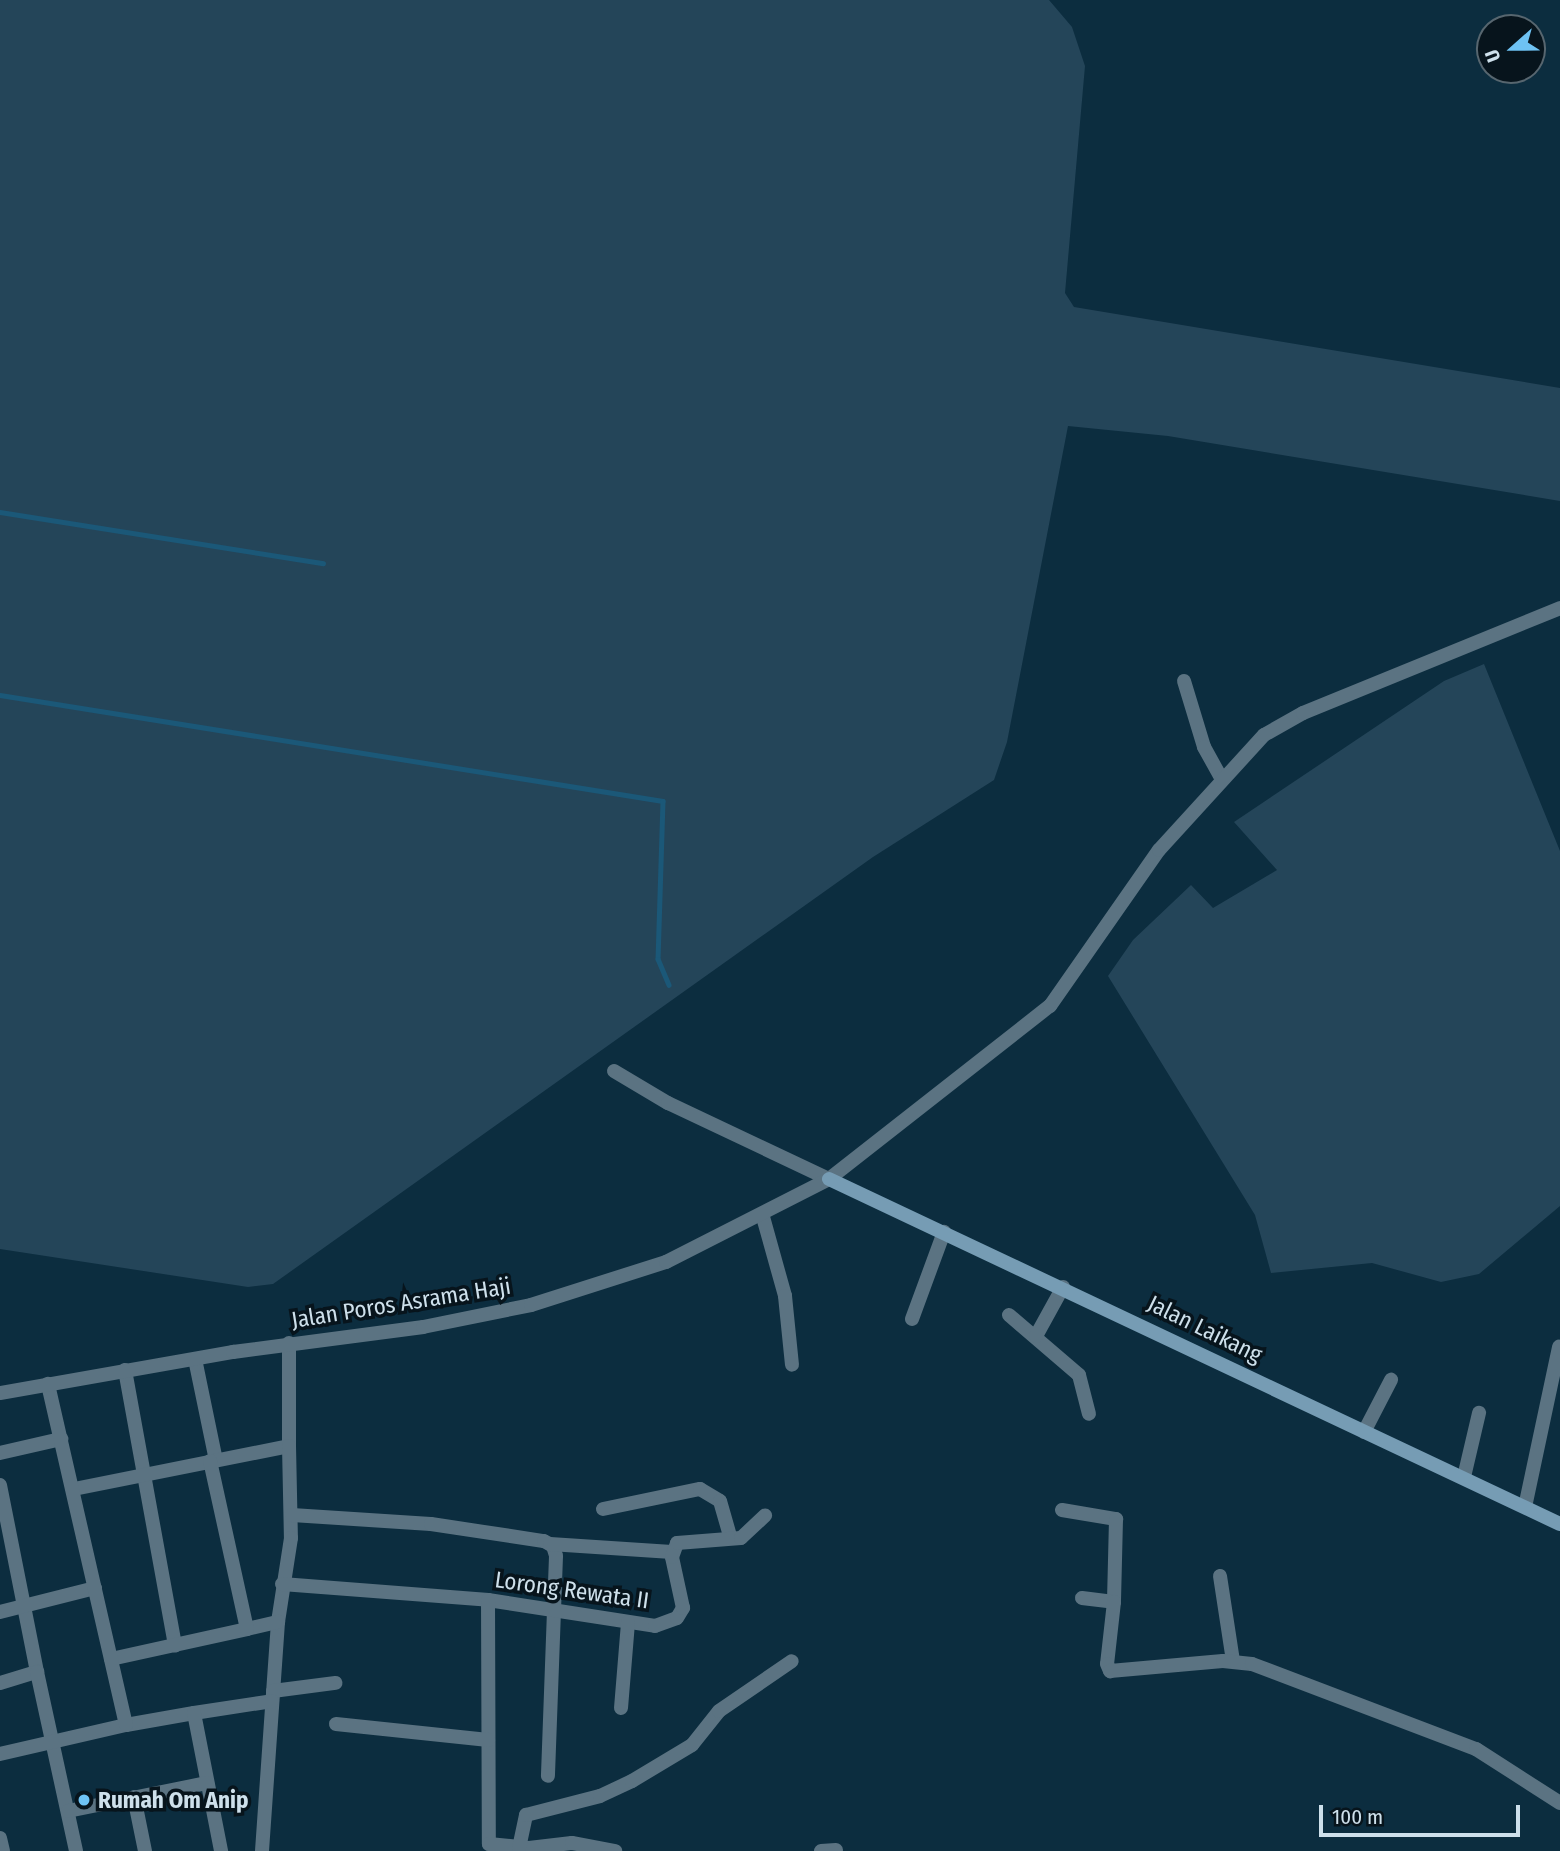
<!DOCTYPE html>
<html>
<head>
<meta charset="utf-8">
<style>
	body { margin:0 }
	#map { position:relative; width:1560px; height:1851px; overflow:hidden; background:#0c2d3f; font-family:"Fira Sans Condensed",sans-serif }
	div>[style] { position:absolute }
	.green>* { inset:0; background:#244559 }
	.stream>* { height:4.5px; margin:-2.25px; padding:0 2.25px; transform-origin:2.25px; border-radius:2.25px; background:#1b5878 }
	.minor>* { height:14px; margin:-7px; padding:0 7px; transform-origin:7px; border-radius:7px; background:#5b7382 }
	.tertiary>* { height:14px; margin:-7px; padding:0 7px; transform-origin:7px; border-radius:7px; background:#5b7382 }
	.secondary>* { height:14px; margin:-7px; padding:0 7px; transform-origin:7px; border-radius:7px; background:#769cb4 }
	.dots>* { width:19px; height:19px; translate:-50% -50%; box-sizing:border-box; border:4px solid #07141c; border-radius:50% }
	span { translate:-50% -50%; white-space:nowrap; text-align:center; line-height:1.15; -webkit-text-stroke:7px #07141c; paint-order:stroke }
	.street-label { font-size:23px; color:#cee0eb }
	.poi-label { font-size:23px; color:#cee0eb; font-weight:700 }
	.left { translate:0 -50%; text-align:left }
	.north { position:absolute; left:1476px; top:14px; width:70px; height:70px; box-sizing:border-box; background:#07141c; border:2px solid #57666f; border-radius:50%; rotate:249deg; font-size:19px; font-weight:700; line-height:28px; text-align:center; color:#cee0eb }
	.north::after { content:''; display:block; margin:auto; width:24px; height:32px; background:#6ec2f3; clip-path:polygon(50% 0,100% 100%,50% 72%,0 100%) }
	.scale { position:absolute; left:1319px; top:1805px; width:201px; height:32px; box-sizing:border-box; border:4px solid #cee0eb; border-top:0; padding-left:9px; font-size:21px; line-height:24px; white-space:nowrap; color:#cee0eb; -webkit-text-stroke:5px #07141c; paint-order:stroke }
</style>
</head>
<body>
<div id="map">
	<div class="green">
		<i style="clip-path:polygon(0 0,1049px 0,1072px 27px,1085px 66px,1065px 293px,1074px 307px,1560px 388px,1560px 501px,1168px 436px,1068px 426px,1007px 742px,994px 780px,873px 857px,273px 1284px,248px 1287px,0 1249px)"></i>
		<i style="clip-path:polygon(1484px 664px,1560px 851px,1560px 1206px,1479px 1274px,1441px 1282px,1372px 1263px,1271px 1273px,1255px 1215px,1108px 976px,1133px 940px,1191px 885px,1213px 908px,1277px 870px,1234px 822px,1444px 681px)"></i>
	</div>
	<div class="stream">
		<i style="left:0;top:512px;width:327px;rotate:9deg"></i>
		<i style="left:0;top:695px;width:671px;rotate:9.08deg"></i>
		<i style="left:663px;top:801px;width:158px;rotate:91.8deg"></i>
		<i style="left:658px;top:959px;width:28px;rotate:67deg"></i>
	</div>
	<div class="minor">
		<i style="left:1184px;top:681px;width:69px;rotate:73.1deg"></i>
		<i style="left:1204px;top:747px;width:35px;rotate:61deg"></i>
		<i style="left:614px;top:1071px;width:63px;rotate:30.7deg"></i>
		<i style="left:668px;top:1103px;width:178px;rotate:25.3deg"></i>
		<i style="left:829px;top:1179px;width:281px;rotate:-38.1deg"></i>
		<i style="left:1050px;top:1006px;width:190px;rotate:-55.1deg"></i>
		<i style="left:1159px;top:850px;width:156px;rotate:-47.6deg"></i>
		<i style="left:1264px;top:735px;width:45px;rotate:-29.4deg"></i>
		<i style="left:1303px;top:713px;width:278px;rotate:-22.2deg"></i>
		<i style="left:763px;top:1217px;width:82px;rotate:74.4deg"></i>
		<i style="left:785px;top:1296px;width:69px;rotate:84.2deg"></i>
		<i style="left:1009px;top:1315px;width:92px;rotate:40.6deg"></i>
		<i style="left:1079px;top:1375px;width:40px;rotate:75.6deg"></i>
		<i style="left:912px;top:1319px;width:93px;rotate:-69.8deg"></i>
		<i style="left:1036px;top:1336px;width:56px;rotate:-61.1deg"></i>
		<i style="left:195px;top:1359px;width:103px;rotate:78.3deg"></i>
		<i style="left:125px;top:1370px;width:280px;rotate:79.7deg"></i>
		<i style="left:1364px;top:1432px;width:59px;rotate:-62.6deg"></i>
		<i style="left:289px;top:1446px;width:103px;rotate:-90deg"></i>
		<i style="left:0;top:1453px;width:63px;rotate:-12.9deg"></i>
		<i style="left:1464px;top:1477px;width:66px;rotate:-76.8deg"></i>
		<i style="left:0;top:1485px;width:191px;rotate:78.8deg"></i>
		<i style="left:74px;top:1489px;width:219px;rotate:-11.3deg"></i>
		<i style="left:289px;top:1446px;width:92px;rotate:88.8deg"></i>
		<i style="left:291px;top:1538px;width:85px;rotate:98.8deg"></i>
		<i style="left:278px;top:1622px;width:230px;rotate:94deg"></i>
		<i style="left:1525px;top:1507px;width:164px;rotate:-78deg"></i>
		<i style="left:603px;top:1509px;width:99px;rotate:-11.7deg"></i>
		<i style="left:700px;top:1489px;width:23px;rotate:31deg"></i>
		<i style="left:720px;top:1501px;width:37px;rotate:74deg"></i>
		<i style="left:1062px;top:1510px;width:55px;rotate:9.5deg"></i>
		<i style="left:1116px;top:1519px;width:83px;rotate:91.4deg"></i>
		<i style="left:292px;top:1515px;width:139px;rotate:3.7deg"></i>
		<i style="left:431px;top:1524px;width:114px;rotate:8.6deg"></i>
		<i style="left:544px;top:1541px;width:10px;rotate:29deg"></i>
		<i style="left:553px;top:1546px;width:10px;rotate:73deg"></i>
		<i style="left:556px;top:1556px;width:220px;rotate:92.1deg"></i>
		<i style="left:550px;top:1544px;width:122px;rotate:3.8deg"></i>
		<i style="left:1220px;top:1576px;width:86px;rotate:81.3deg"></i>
		<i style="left:282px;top:1584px;width:207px;rotate:4.4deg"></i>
		<i style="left:488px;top:1600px;width:169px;rotate:8.8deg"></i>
		<i style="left:655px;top:1626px;width:23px;rotate:-20deg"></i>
		<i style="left:677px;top:1618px;width:12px;rotate:-59deg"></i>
		<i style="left:683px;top:1608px;width:52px;rotate:-102.2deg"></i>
		<i style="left:672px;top:1557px;width:15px;rotate:-70deg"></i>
		<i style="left:677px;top:1543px;width:64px;rotate:-4.5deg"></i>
		<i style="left:741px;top:1538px;width:33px;rotate:-43deg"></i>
		<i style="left:1082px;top:1598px;width:32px;rotate:7deg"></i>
		<i style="left:1114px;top:1602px;width:62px;rotate:96.4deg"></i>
		<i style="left:1107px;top:1664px;width:8px;rotate:67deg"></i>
		<i style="left:1110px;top:1671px;width:113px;rotate:-5.1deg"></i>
		<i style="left:1223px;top:1661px;width:29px;rotate:6deg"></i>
		<i style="left:1252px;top:1664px;width:240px;rotate:20.8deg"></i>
		<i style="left:1476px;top:1749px;width:100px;rotate:32.7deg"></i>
		<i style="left:488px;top:1600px;width:244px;rotate:89.8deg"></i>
		<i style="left:489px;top:1844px;width:40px;rotate:5.7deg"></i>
		<i style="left:529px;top:1848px;width:43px;rotate:-6.6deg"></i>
		<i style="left:572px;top:1843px;width:44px;rotate:10.5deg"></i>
		<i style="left:0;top:1612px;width:98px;rotate:-14.2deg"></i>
		<i style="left:247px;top:1629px;width:32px;rotate:-13deg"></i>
		<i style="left:111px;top:1659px;width:139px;rotate:-12.4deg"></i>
		<i style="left:247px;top:1629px;width:172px;rotate:-102.4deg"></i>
		<i style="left:0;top:1683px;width:39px;rotate:-17deg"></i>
		<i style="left:37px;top:1672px;width:183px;rotate:77.7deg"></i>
		<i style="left:273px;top:1691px;width:63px;rotate:-7.4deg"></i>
		<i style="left:621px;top:1708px;width:86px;rotate:-85.3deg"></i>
		<i style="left:194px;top:1713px;width:79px;rotate:-8.7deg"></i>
		<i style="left:336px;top:1724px;width:153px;rotate:6deg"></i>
		<i style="left:126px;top:1725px;width:69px;rotate:-10deg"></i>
		<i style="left:194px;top:1713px;width:141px;rotate:78.9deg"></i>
		<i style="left:0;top:1754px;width:129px;rotate:-13deg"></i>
		<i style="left:126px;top:1725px;width:350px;rotate:-102.9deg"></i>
		<i style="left:134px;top:1797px;width:55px;rotate:78.5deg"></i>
		<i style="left:68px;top:1811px;width:142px;rotate:-11.4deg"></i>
		<i style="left:0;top:1838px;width:13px;rotate:77deg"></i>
		<i style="left:519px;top:1848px;width:34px;rotate:-78deg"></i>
		<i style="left:526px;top:1815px;width:76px;rotate:-14.4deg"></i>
		<i style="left:600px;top:1796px;width:35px;rotate:-25deg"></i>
		<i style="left:632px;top:1781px;width:70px;rotate:-31deg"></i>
		<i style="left:692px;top:1745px;width:43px;rotate:-51.5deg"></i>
		<i style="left:719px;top:1711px;width:88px;rotate:-34.4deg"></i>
		<i style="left:821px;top:1851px;width:15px;rotate:-4deg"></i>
	</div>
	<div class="tertiary">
		<i style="left:0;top:1393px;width:237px;rotate:-10deg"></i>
		<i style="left:233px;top:1352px;width:192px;rotate:-7.5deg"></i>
		<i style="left:423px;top:1327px;width:110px;rotate:-11.5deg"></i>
		<i style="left:531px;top:1305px;width:142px;rotate:-17.7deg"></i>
		<i style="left:666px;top:1262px;width:183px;rotate:-27deg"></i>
	</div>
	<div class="secondary">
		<i style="left:829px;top:1179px;width:808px;rotate:25.27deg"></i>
	</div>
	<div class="dots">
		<i style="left:84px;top:1800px;background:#6ec2f3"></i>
	</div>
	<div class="street-label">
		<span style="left:401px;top:1303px;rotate:-9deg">Jalan Poros Asrama Haji</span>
		<span style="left:1205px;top:1329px;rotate:26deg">Jalan Laikang</span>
		<span style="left:572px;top:1590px;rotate:8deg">Lorong Rewata II</span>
	</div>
	<div class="poi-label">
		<span class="left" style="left:98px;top:1800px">Rumah Om Anip</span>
	</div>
	<div class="north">U</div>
	<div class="scale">100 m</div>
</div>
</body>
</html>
